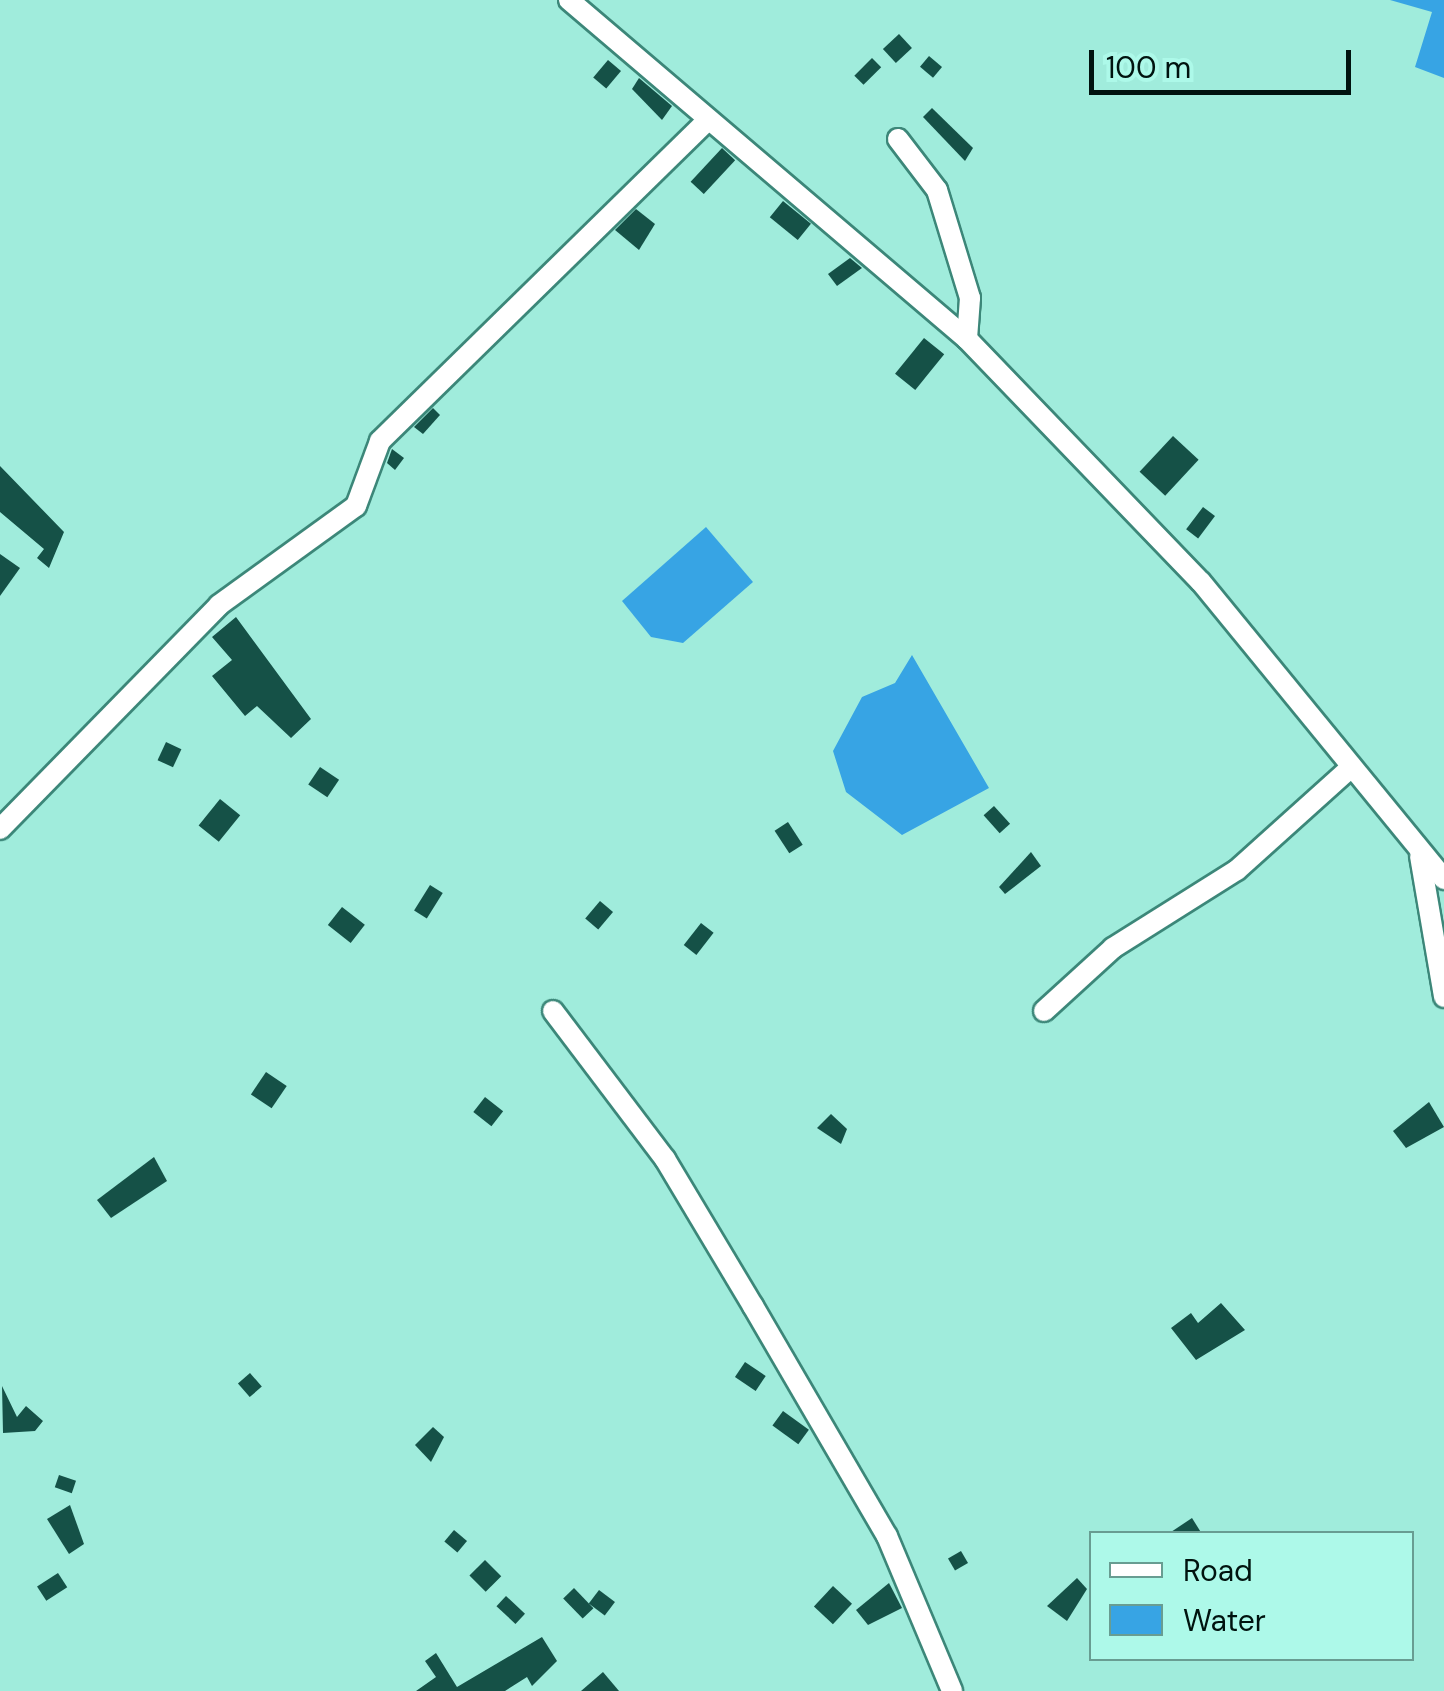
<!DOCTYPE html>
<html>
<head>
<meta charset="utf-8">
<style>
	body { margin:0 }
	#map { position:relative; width:1444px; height:1691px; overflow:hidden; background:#a0ecdc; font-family:"DM Sans",sans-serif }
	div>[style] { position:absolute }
	.water>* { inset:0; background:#37a4e4 }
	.building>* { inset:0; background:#155147; transform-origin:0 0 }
	.roads { filter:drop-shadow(2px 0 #3c8779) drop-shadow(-2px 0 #3c8779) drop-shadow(0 2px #3c8779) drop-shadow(0 -2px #3c8779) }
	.minor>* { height:20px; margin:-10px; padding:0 10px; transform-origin:10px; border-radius:10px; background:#fff }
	span { translate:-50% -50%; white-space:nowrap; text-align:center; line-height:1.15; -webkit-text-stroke:10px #adf9e9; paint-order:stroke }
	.legend { position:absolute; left:1089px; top:1531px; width:325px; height:130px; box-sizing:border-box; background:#adf9e9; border:2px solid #689d92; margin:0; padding:12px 18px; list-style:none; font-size:30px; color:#00130f }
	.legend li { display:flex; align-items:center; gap:20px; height:50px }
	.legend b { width:50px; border:2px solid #689d92 }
	.scale { position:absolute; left:1089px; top:50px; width:262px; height:45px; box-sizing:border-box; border:5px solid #00130f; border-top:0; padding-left:12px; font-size:30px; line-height:35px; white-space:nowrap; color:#00130f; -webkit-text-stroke:8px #adf9e9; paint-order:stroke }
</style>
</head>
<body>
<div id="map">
	<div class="water">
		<i style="clip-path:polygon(1390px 0,1444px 0,1444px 78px,1415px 67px,1432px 12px)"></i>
		<i style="clip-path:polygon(706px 527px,753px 582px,683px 643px,651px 637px,622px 601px)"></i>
		<i style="clip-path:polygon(912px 655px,989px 788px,902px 835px,846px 792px,833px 751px,862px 697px,895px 683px)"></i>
	</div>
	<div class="building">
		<i style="left:899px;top:34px;width:19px;height:22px;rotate:47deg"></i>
		<i style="left:929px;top:56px;width:17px;height:14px;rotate:40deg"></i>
		<i style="left:872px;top:58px;width:13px;height:25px;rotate:45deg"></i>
		<i style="left:608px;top:60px;width:17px;height:23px;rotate:40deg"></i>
		<i style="clip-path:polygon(639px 78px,672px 106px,662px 120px,632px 89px)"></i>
		<i style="clip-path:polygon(932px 108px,973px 148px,965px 161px,923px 117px)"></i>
		<i style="left:722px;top:148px;width:18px;height:46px;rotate:43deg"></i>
		<i style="left:783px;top:201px;width:36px;height:21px;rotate:39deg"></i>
		<i style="clip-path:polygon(636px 209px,655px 224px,639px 250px,615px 230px)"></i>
		<i style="clip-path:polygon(850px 258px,862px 268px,837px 286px,828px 274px)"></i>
		<i style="left:924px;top:338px;width:26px;height:46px;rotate:39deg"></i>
		<i style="clip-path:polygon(433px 408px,440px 415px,423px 434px,414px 427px)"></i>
		<i style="left:1173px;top:436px;width:35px;height:49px;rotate:43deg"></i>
		<i style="clip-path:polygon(392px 449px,404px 458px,395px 470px,387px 463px)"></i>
		<i style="clip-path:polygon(0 466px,64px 532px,49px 568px,37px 558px,44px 549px,0 512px)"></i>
		<i style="left:1203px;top:507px;width:15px;height:28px;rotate:37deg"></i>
		<i style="clip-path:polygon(0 554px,20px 568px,0 596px)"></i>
		<i style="clip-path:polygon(236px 617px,311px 719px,291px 738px,257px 706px,245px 716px,212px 676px,232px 660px,212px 637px)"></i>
		<i style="left:166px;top:742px;width:17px;height:20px;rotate:25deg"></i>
		<i style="left:320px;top:767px;width:23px;height:21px;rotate:34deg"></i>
		<i style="left:220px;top:799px;width:26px;height:34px;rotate:39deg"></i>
		<i style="left:994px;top:806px;width:24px;height:14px;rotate:48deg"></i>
		<i style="left:788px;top:822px;width:27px;height:16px;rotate:57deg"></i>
		<i style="clip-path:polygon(1031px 852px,1041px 866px,1005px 894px,999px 887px)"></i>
		<i style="left:430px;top:885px;width:15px;height:30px;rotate:32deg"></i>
		<i style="left:600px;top:901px;width:17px;height:23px;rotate:40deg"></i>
		<i style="left:342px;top:907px;width:29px;height:23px;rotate:38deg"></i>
		<i style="left:701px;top:923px;width:16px;height:28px;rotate:38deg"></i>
		<i style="left:266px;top:1072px;width:25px;height:27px;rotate:34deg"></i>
		<i style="left:485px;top:1097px;width:23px;height:19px;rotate:38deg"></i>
		<i style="clip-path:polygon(1429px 1102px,1444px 1127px,1406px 1148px,1393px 1131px)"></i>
		<i style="clip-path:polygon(831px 1114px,847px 1129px,841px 1144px,817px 1128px)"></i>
		<i style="clip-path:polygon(154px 1157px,167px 1181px,111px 1218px,97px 1200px)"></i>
		<i style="clip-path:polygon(1221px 1303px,1245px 1330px,1196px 1360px,1171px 1328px,1191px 1313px,1198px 1323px)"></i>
		<i style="left:745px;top:1362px;width:25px;height:18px;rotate:34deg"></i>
		<i style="left:250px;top:1373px;width:18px;height:16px;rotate:49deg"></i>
		<i style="clip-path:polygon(2px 1386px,17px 1417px,26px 1406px,43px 1421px,35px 1431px,3px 1433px)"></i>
		<i style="left:783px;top:1411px;width:32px;height:18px;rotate:36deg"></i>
		<i style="clip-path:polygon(433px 1427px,444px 1437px,431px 1462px,415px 1445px)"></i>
		<i style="left:59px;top:1475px;width:18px;height:13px;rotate:19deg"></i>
		<i style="clip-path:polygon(70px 1505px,84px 1544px,69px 1554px,47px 1519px)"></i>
		<i style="clip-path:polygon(1192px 1518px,1202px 1534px,1168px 1534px)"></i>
		<i style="left:454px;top:1530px;width:17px;height:15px;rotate:40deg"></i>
		<i style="left:961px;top:1551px;width:14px;height:15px;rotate:60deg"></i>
		<i style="left:485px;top:1560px;width:23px;height:22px;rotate:45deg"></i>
		<i style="left:58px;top:1573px;width:17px;height:25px;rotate:57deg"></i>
		<i style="clip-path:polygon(1077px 1578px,1087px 1589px,1067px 1621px,1047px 1606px)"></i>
		<i style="clip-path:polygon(889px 1583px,902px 1608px,868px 1625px,856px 1610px)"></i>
		<i style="left:833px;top:1586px;width:26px;height:28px;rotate:43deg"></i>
		<i style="left:574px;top:1588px;width:28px;height:15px;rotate:46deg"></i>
		<i style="left:599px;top:1590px;width:20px;height:17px;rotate:37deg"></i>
		<i style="left:506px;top:1596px;width:26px;height:14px;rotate:43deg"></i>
		<i style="clip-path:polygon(542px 1637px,557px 1661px,532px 1686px,527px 1677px,505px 1691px,416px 1691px,436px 1677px,425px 1661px,436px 1653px,457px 1687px)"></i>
		<i style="clip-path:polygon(603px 1672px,619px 1691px,581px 1691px)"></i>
	</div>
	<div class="roads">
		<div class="minor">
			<i style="left:569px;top:0;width:523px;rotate:40.42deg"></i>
			<i style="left:967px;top:339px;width:337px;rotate:46.1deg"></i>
			<i style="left:1201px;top:582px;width:384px;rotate:50.7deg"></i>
			<i style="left:898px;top:139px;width:64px;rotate:52.6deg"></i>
			<i style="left:937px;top:190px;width:113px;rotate:73deg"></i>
			<i style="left:970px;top:298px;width:41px;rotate:94.2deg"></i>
			<i style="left:0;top:829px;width:313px;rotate:-45.6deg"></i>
			<i style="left:219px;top:605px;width:169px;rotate:-35.9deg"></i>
			<i style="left:356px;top:506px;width:69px;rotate:-69.7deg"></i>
			<i style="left:380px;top:441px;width:458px;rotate:-44.4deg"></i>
			<i style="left:1420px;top:856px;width:143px;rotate:80.3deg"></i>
			<i style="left:553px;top:1011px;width:186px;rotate:52.9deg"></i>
			<i style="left:665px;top:1159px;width:171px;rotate:59.1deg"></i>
			<i style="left:753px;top:1306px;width:266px;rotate:59.8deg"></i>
			<i style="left:887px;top:1536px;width:168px;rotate:67.2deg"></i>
			<i style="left:1044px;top:1011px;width:93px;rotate:-42.4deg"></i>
			<i style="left:1113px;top:948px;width:146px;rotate:-32.2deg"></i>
			<i style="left:1237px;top:870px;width:149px;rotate:-42deg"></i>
		</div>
	</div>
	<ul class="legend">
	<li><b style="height:12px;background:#fff"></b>Road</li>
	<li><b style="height:28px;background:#37a4e4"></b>Water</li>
	</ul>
	<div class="scale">100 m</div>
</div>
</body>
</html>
